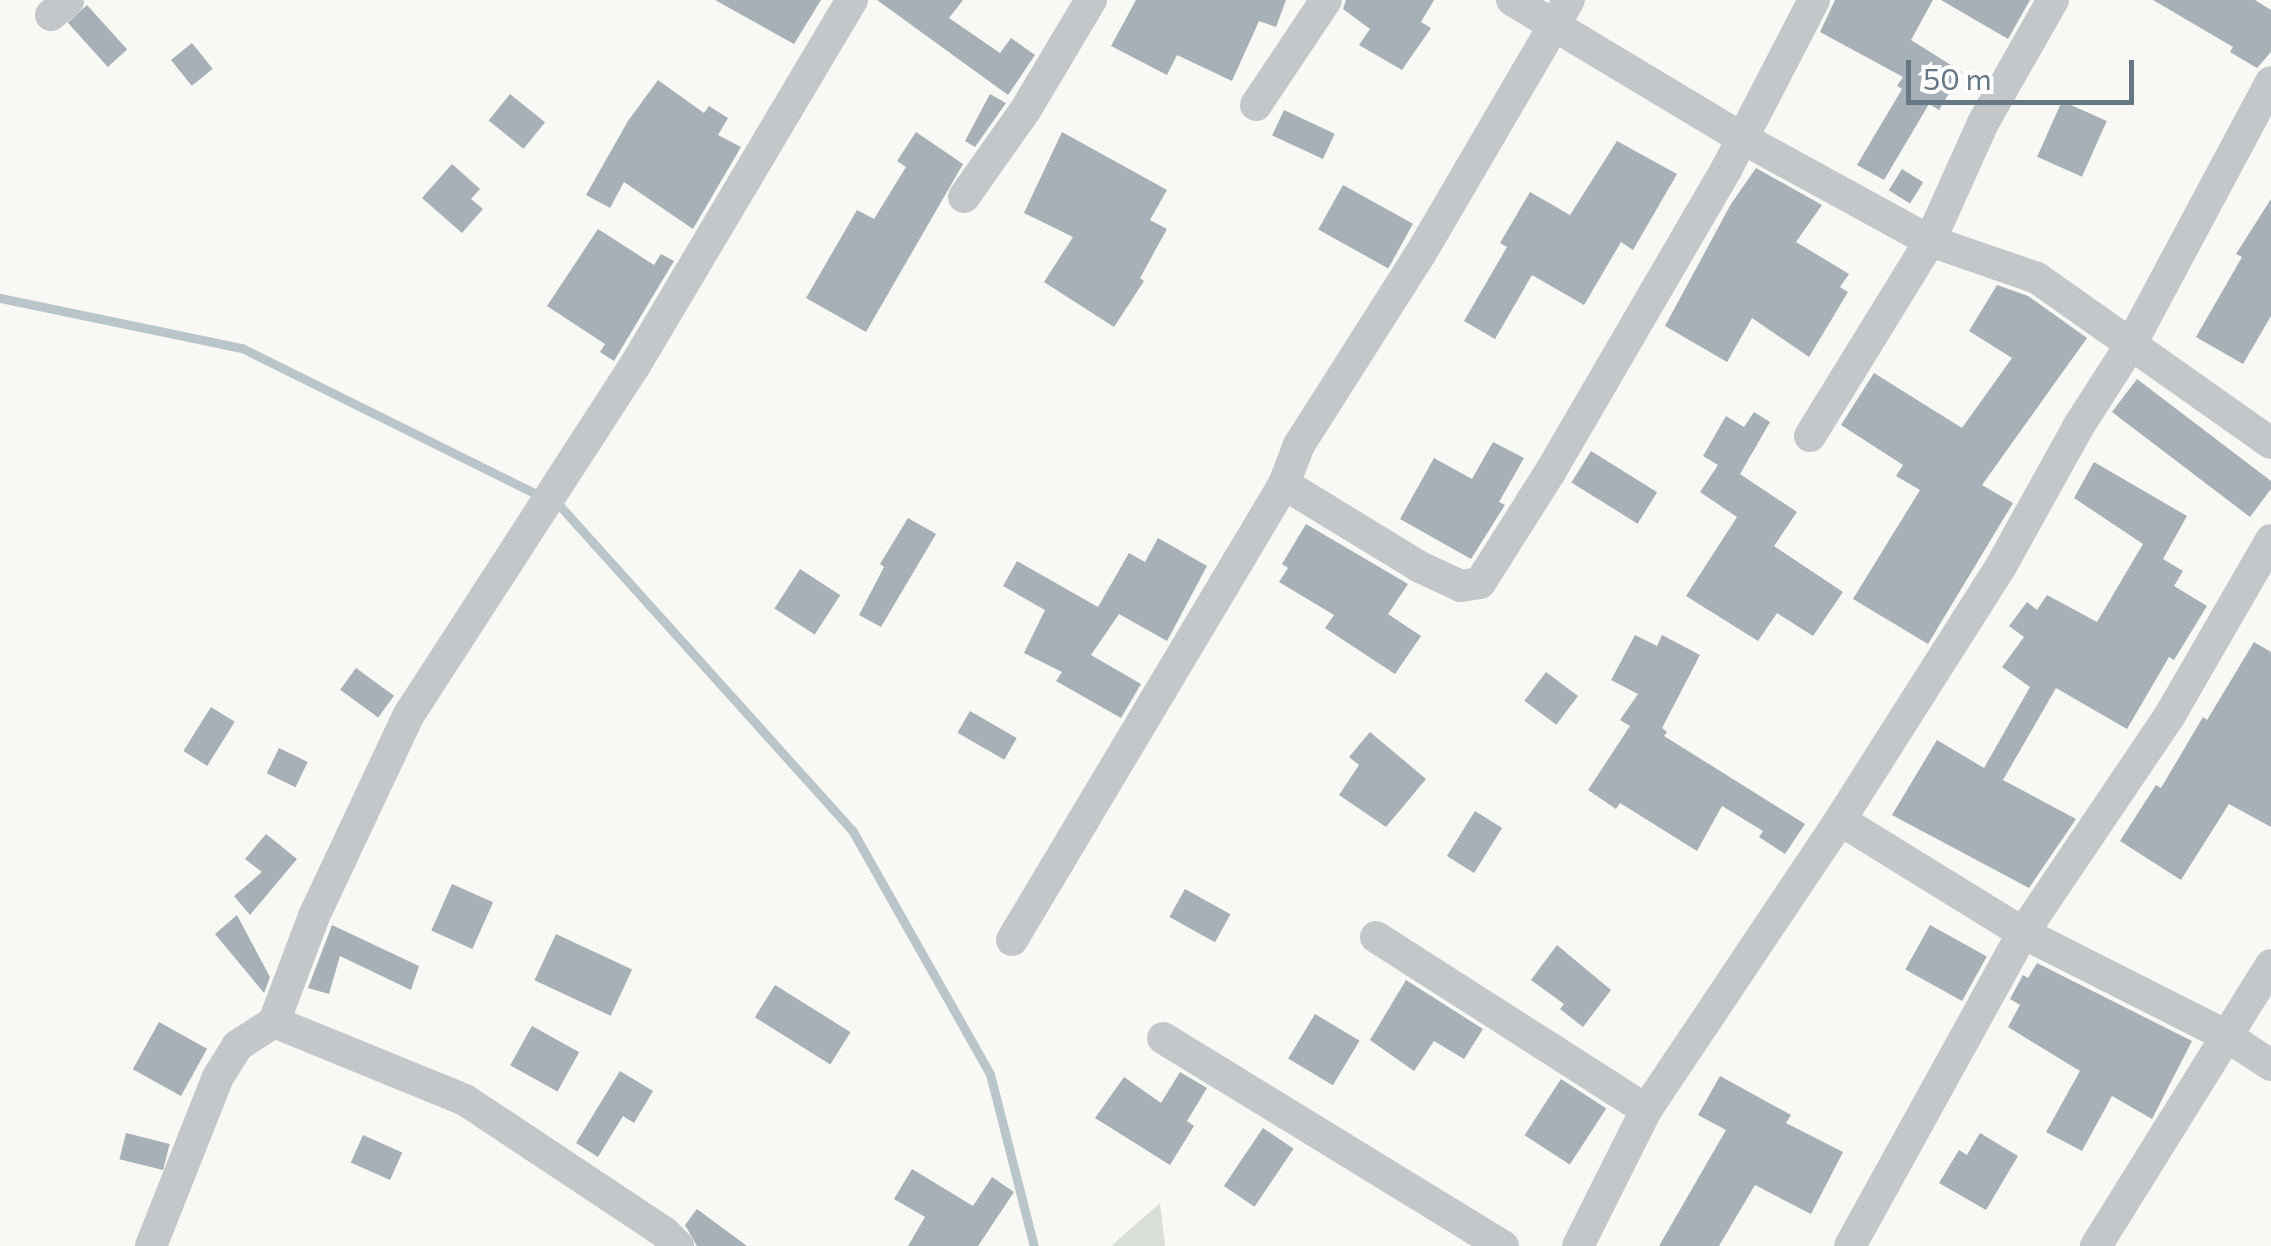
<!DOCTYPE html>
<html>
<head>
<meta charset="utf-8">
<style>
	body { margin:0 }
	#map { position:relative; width:2271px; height:1246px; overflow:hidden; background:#f8f8f5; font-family:Commissioner,sans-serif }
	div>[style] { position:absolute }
	.green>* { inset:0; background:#d9dfd6 }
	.stream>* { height:9px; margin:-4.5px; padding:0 4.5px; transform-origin:4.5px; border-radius:4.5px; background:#b9c5c9 }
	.building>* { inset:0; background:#a7b0b6; transform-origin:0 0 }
	.minor>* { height:32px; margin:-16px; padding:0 16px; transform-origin:16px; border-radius:16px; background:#c3c7ca }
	span { translate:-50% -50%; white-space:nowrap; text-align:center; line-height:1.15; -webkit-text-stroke:10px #fff; paint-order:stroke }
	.scale { position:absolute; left:1906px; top:60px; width:228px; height:45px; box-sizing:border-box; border:5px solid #677885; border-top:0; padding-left:12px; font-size:30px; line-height:35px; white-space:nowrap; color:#677885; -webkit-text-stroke:8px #fff; paint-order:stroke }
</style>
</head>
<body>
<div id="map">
	<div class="green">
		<i style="clip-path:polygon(1160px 1203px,1165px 1246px,1111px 1246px)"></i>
	</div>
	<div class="stream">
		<i style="left:0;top:298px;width:247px;rotate:11.7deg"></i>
		<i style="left:242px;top:348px;width:355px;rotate:26.4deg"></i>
		<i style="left:560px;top:506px;width:436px;rotate:48deg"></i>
		<i style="left:852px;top:830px;width:280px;rotate:60.5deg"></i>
		<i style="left:990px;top:1074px;width:178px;rotate:75.7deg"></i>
	</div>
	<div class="building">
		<i style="clip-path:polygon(715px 0,821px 0,794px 44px)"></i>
		<i style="clip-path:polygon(877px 0,963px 0,949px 18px,1000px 53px,1011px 38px,1035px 55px,1008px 95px)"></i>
		<i style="clip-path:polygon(1136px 0,1286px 0,1276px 27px,1259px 21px,1232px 81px,1177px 55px,1167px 75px,1111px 46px)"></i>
		<i style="clip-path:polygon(1346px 0,1434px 0,1421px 22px,1431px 28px,1402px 70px,1359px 45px,1370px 29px,1343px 9px)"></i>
		<i style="clip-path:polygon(1835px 0,1933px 0,1911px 40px,1962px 72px,1939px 110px,1929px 104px,1884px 180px,1857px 165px,1902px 89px,1897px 86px,1903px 77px,1820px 32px)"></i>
		<i style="clip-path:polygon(1941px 0,2030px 0,2008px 39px)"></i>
		<i style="clip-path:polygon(2153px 0,2255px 0,2271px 10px,2271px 52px,2257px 68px,2230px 52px,2233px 47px)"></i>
		<i style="left:87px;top:5px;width:60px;height:26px;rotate:48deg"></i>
		<i style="left:192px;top:43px;width:33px;height:27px;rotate:51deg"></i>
		<i style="clip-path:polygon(658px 80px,704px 113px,709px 106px,728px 118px,718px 135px,741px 147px,693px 229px,624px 182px,610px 208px,586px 195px,628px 121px)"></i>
		<i style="left:510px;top:94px;width:45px;height:34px;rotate:39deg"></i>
		<i style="clip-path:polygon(990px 94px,1006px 103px,975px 147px,965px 141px)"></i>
		<i style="left:2062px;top:101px;width:49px;height:61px;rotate:24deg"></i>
		<i style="left:1284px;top:110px;width:56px;height:28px;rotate:25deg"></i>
		<i style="clip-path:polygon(916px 132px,963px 164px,866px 332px,806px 298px,857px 210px,874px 219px,906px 167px,897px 161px)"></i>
		<i style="clip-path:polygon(1062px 132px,1167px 190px,1150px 220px,1167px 229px,1140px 278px,1144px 281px,1114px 327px,1044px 282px,1073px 237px,1024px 213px)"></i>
		<i style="clip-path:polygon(1617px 141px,1677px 174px,1633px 250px,1621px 242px,1584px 305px,1532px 275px,1495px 339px,1464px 321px,1507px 247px,1500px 243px,1530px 192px,1570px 215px)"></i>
		<i style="clip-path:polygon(452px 164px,480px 189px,471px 199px,483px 209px,462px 233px,422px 198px)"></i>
		<i style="clip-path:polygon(1756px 168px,1822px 205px,1796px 242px,1849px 274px,1840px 287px,1848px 292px,1809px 357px,1752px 318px,1727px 362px,1665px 326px,1731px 204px)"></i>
		<i style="left:1902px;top:169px;width:25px;height:25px;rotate:32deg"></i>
		<i style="left:1343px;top:185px;width:80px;height:51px;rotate:29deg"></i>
		<i style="clip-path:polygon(2271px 199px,2271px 316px,2243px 364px,2196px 337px,2242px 257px,2236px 254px)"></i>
		<i style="clip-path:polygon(598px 229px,654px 265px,661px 254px,674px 261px,614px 361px,600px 352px,605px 344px,547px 306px)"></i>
		<i style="clip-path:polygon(1997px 285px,2028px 296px,2087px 338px,1982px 485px,2013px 503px,1928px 644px,1853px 599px,1920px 490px,1896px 476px,1903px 465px,1841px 425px,1874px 373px,1962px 428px,2012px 358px,1969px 331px)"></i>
		<i style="clip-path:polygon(2137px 379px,2271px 481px,2271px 489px,2250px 517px,2112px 412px)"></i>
		<i style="clip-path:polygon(1754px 412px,1770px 422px,1740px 474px,1797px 512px,1774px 546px,1843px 592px,1813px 636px,1777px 613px,1758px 641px,1686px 596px,1737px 517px,1700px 492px,1718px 465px,1703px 456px,1726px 416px,1744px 427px)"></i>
		<i style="clip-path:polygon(1493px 442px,1524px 458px,1499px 502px,1505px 505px,1471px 559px,1400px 519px,1434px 458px,1472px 479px)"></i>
		<i style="left:1591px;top:451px;width:78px;height:37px;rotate:32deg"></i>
		<i style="clip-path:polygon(2094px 462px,2187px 516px,2163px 559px,2183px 571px,2174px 586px,2207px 606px,2174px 660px,2169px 657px,2127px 729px,2056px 688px,2003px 780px,2076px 819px,2029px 888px,1892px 815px,1937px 740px,1984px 768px,2030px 687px,2002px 667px,2024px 637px,2009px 626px,2027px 602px,2037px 610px,2047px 595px,2097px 622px,2143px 544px,2074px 498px)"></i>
		<i style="clip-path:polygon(908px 518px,936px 534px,881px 627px,859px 615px,884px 567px,880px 564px)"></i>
		<i style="clip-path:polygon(1306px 524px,1408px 584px,1388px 614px,1421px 636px,1395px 674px,1325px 628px,1334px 615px,1279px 582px,1288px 568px,1282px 564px)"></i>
		<i style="clip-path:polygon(1158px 538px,1207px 566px,1167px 641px,1119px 614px,1091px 655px,1141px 684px,1121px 718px,1056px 681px,1062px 672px,1024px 653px,1045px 610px,1003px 586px,1017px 561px,1098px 607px,1129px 553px,1145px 562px)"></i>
		<i style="left:800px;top:569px;width:48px;height:47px;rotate:33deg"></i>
		<i style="clip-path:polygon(1635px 635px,1657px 646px,1662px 635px,1700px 655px,1662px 728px,1667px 732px,1664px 736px,1805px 824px,1785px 854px,1759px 837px,1763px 831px,1722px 806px,1697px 851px,1620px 803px,1616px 809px,1588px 790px,1630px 726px,1620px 720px,1638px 694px,1611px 680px)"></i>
		<i style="clip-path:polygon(2254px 642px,2271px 652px,2271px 827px,2229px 804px,2181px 880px,2120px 841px,2156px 785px,2161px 788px,2203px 717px,2207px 720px)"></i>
		<i style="left:356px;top:668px;width:47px;height:27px;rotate:36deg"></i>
		<i style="left:1546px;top:672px;width:40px;height:36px;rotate:37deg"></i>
		<i style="left:211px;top:707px;width:28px;height:52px;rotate:32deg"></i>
		<i style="left:970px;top:711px;width:54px;height:25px;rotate:30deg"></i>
		<i style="clip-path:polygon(1370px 732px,1426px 779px,1386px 827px,1339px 795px,1359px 765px,1349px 757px)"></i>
		<i style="left:279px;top:748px;width:32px;height:28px;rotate:26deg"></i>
		<i style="left:1475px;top:811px;width:32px;height:53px;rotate:32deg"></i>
		<i style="clip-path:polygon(266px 834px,297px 859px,250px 915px,234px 896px,262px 872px,245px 859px)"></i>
		<i style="left:452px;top:884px;width:45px;height:51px;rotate:24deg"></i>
		<i style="left:1185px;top:889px;width:52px;height:32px;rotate:29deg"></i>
		<i style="clip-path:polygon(237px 915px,270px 977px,264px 993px,215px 934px)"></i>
		<i style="clip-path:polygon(332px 925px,419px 966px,411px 990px,340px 956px,329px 994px,308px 988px)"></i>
		<i style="left:1930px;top:925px;width:65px;height:51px;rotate:29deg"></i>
		<i style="left:556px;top:934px;width:84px;height:51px;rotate:25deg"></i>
		<i style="clip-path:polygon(1557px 945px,1611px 990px,1583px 1027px,1560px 1009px,1564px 1004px,1531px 980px)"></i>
		<i style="clip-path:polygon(2037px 963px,2192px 1041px,2152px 1119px,2112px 1096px,2082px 1151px,2046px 1132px,2080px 1071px,2008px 1027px,2020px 1005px,2010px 999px,2023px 975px,2028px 978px)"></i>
		<i style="clip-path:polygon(1406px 980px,1483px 1029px,1464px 1059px,1434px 1041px,1414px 1071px,1370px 1040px)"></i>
		<i style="left:775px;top:985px;width:89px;height:38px;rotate:32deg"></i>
		<i style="left:1315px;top:1014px;width:52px;height:52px;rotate:31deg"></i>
		<i style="left:159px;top:1022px;width:55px;height:54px;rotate:29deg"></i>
		<i style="left:532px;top:1026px;width:54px;height:45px;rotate:29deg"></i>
		<i style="clip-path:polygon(620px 1071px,653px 1091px,634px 1123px,623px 1116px,598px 1157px,576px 1143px)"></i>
		<i style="clip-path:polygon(1180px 1072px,1207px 1088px,1187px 1121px,1194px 1126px,1170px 1165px,1095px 1118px,1124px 1077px,1161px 1103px)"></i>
		<i style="clip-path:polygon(1720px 1076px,1791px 1115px,1786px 1123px,1843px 1152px,1811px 1214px,1755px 1185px,1719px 1246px,1659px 1246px,1726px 1130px,1698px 1115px)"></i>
		<i style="left:1561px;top:1079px;width:54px;height:67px;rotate:33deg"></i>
		<i style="left:1263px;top:1128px;width:37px;height:70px;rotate:34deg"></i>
		<i style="left:126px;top:1133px;width:45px;height:27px;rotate:14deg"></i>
		<i style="clip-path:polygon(1980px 1133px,2018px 1156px,1986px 1210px,1939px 1183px,1959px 1150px,1967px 1155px)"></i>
		<i style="left:363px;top:1135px;width:43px;height:30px;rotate:24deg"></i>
		<i style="clip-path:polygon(912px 1169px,973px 1206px,992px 1177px,1014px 1192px,978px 1246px,908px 1246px,925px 1217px,894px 1199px)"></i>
		<i style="clip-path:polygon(697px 1209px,747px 1246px,697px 1246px,685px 1225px)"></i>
	</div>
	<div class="minor">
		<i style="left:1512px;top:0;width:266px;rotate:31deg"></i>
		<i style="left:1740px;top:137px;width:217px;rotate:28.7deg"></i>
		<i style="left:1930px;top:241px;width:113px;rotate:19.1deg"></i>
		<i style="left:2037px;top:278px;width:286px;rotate:35.2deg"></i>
		<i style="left:51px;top:15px;width:23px;rotate:-41deg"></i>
		<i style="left:1256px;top:105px;width:126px;rotate:-56.3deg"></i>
		<i style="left:964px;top:197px;width:108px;rotate:-54.8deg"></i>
		<i style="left:1026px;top:109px;width:127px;rotate:-59.2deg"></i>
		<i style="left:1810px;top:436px;width:229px;rotate:-58.4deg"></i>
		<i style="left:1930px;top:241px;width:129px;rotate:-65.8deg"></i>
		<i style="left:1983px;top:123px;width:142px;rotate:-60.4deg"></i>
		<i style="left:1284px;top:484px;width:159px;rotate:31.4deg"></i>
		<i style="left:1420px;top:567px;width:45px;rotate:24.9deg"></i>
		<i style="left:1461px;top:586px;width:19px;rotate:-9deg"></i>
		<i style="left:1480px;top:583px;width:129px;rotate:-57.7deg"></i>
		<i style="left:1549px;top:474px;width:354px;rotate:-59.8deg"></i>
		<i style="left:1727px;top:168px;width:189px;rotate:-62.6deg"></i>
		<i style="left:1840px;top:820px;width:215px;rotate:31.7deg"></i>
		<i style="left:2023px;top:933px;width:226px;rotate:26.8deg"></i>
		<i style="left:2225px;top:1035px;width:55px;rotate:33.1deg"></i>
		<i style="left:1376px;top:937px;width:321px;rotate:32.6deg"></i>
		<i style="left:1012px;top:940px;width:531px;rotate:-59.18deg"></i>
		<i style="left:1284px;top:484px;width:42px;rotate:-69deg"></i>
		<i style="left:1299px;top:445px;width:227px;rotate:-57.6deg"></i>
		<i style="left:1421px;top:253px;width:293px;rotate:-59.7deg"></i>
		<i style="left:274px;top:1022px;width:206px;rotate:22.2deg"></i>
		<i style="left:465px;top:1100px;width:239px;rotate:33.6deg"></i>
		<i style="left:664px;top:1232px;width:20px;rotate:45deg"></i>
		<i style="left:1163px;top:1038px;width:399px;rotate:31.5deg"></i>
		<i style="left:151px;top:1246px;width:182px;rotate:-68.4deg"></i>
		<i style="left:218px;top:1077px;width:36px;rotate:-58deg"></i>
		<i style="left:237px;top:1046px;width:44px;rotate:-33deg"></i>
		<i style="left:274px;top:1022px;width:113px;rotate:-69.3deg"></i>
		<i style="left:314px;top:916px;width:221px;rotate:-64.8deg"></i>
		<i style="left:408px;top:716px;width:416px;rotate:-57.1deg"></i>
		<i style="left:634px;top:367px;width:427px;rotate:-59.3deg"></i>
		<i style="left:1578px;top:1246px;width:152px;rotate:-63.4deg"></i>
		<i style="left:1646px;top:1110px;width:349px;rotate:-56.2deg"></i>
		<i style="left:1840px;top:820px;width:299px;rotate:-57.6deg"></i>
		<i style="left:2000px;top:568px;width:161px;rotate:-61deg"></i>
		<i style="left:2078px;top:427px;width:96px;rotate:-57.3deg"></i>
		<i style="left:2130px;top:346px;width:299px;rotate:-61.9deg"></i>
		<i style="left:1850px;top:1246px;width:358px;rotate:-61.1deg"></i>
		<i style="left:2023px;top:933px;width:263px;rotate:-56deg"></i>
		<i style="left:2170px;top:715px;width:202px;rotate:-60deg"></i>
		<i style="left:2096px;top:1246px;width:331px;rotate:-58.1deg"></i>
	</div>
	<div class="scale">50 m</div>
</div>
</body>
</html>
